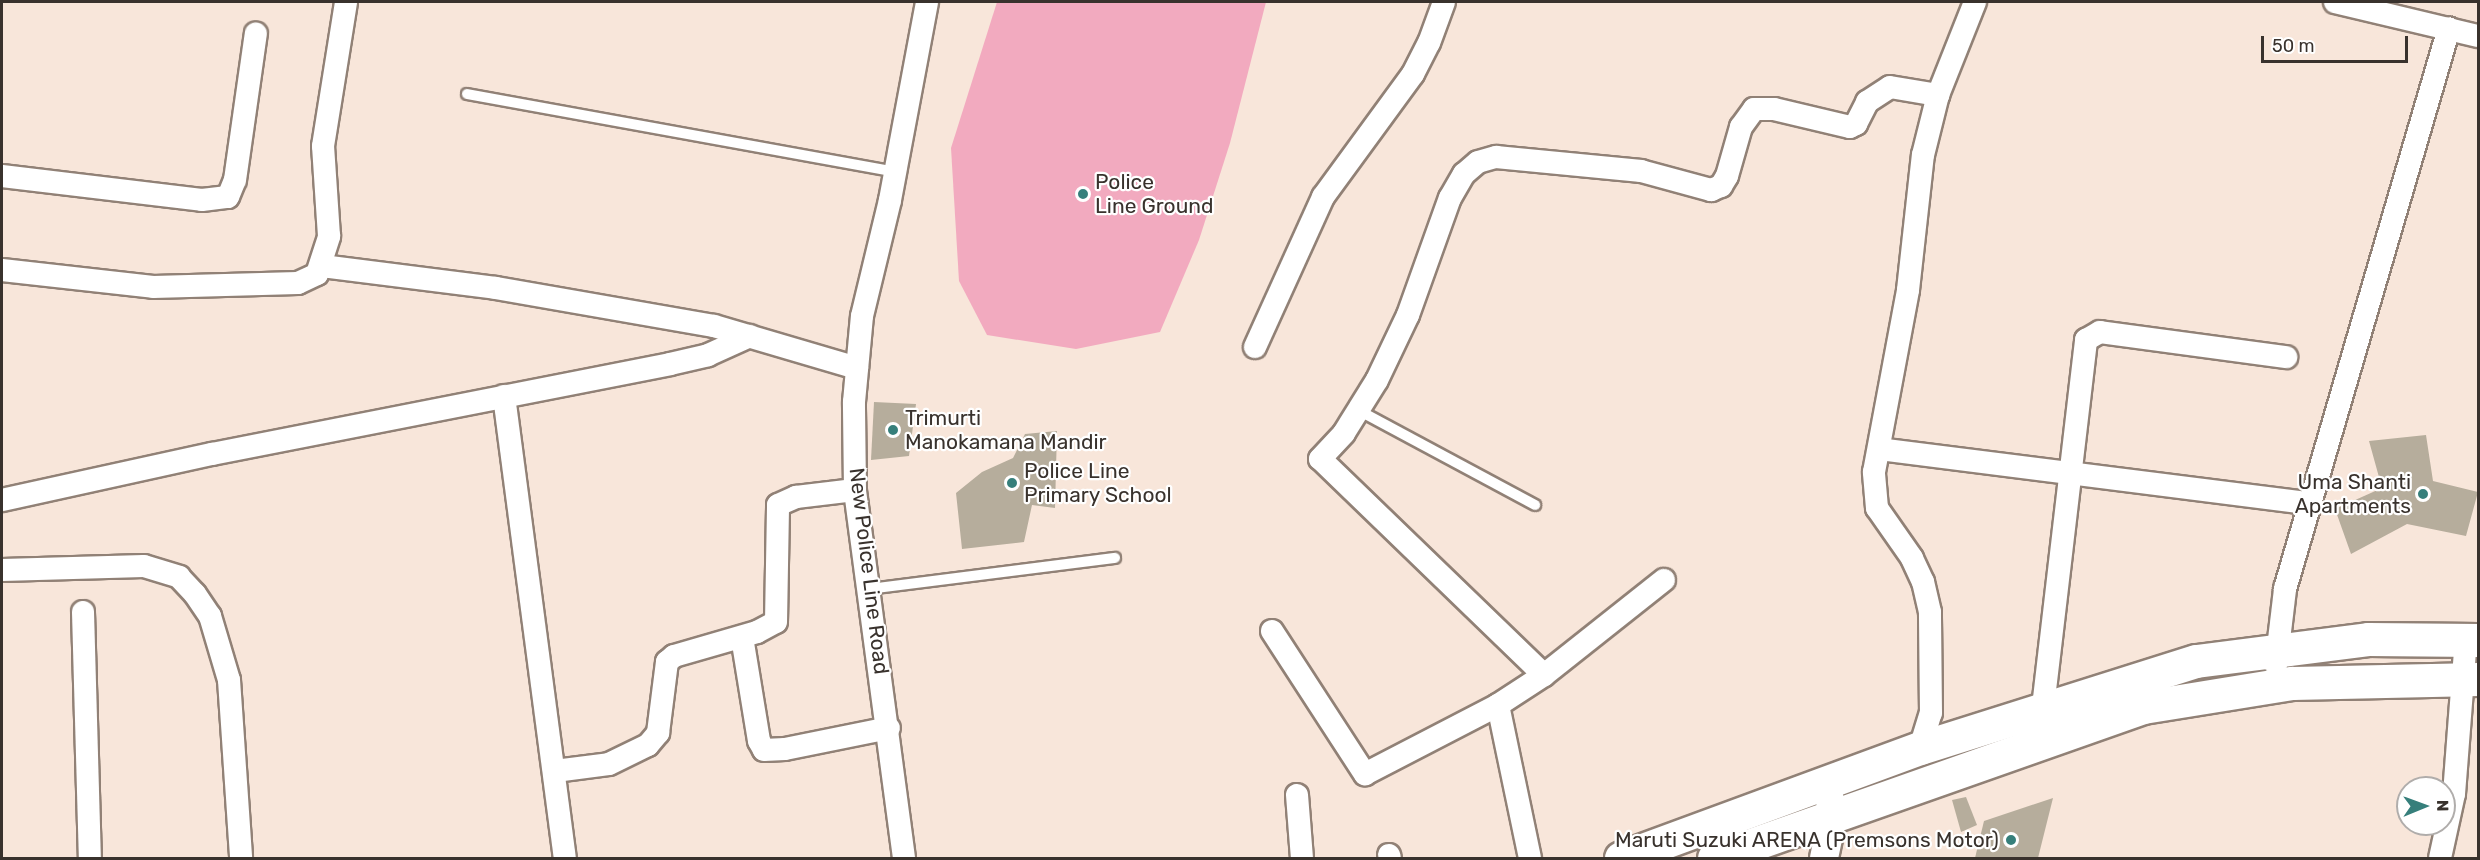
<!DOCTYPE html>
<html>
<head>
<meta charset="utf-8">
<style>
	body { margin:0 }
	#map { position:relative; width:2480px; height:860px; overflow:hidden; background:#f8e6da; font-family:Rubik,sans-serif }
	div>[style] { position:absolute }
	.green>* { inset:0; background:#f2aabf }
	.building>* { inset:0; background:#b6ad9c }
	.roads { filter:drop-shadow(2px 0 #918176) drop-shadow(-2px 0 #918176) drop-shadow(0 2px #918176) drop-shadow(0 -2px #918176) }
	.service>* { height:10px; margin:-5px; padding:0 5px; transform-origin:5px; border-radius:5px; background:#fff }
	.minor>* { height:22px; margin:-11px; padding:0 11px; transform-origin:11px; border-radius:11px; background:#fff }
	.tertiary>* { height:28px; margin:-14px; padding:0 14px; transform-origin:14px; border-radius:14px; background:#fff }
	.primary>* { height:33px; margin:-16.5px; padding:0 16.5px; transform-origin:16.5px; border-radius:16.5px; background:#fff }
	.dots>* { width:16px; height:16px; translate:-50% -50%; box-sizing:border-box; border:3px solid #fff; border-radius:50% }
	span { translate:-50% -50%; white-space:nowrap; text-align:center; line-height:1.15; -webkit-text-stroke:4.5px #fff; paint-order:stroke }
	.poi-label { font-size:21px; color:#39322d }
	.left { translate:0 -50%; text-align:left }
	.right { translate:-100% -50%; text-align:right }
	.street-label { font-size:21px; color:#39322d }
	.frame { position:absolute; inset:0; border:3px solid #39322d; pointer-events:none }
	.north { position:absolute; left:2396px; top:776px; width:60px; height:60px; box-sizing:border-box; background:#fff; border:2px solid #b0adab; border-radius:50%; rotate:89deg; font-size:16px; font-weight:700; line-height:24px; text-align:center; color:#39322d }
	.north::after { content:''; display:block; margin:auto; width:21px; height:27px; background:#367f7b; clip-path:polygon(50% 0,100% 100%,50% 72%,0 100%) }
	.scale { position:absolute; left:2261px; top:36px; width:147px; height:27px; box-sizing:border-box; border:3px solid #39322d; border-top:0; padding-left:8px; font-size:18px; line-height:21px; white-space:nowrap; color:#39322d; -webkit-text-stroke:4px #fff; paint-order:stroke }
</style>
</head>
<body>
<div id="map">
	<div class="green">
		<i style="clip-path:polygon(997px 2px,1266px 2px,1230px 143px,1199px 240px,1160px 332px,1076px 349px,987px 335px,959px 281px,951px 148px)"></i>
	</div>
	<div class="building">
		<i style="clip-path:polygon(874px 402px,916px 404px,909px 456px,871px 460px)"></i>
		<i style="clip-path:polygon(1057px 431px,1055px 508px,1032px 505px,1024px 542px,962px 549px,956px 493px,982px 472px,1013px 458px,1025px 434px)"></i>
		<i style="clip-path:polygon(2426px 435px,2433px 481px,2478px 492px,2466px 536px,2407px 524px,2351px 554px,2335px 509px,2382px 488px,2369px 441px)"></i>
		<i style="clip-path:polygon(1966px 797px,1977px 825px,1961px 832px,1952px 800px)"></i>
		<i style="clip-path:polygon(2053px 798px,2038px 858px,1975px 858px,1984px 821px)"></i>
	</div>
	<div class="roads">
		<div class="service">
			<i style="left:467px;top:94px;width:435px;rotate:10.3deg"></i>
			<i style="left:1358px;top:410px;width:201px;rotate:28.2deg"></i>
			<i style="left:869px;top:589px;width:248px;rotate:-7.2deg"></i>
		</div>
		<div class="minor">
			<i style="left:2335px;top:2px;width:147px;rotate:13.4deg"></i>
			<i style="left:2px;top:176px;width:201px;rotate:6.8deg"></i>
			<i style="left:202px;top:200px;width:26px;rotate:-7deg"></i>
			<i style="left:228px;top:197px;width:18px;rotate:-68deg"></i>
			<i style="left:235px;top:180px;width:148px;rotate:-81.9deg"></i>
			<i style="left:322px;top:266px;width:175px;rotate:7.2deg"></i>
			<i style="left:496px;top:288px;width:221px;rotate:9.9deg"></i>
			<i style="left:714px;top:326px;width:149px;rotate:16.4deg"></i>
			<i style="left:2px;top:270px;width:152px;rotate:6.4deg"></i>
			<i style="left:153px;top:287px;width:145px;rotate:-1.6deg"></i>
			<i style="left:298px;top:283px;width:21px;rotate:-25deg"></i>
			<i style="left:317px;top:274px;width:40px;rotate:-72deg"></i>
			<i style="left:329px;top:236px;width:90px;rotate:-93.8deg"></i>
			<i style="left:323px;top:146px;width:146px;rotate:-80.9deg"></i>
			<i style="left:1255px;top:347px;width:165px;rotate:-65.6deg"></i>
			<i style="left:1323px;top:197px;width:152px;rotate:-53.8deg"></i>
			<i style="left:1413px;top:74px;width:35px;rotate:-63deg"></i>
			<i style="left:1429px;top:43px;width:44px;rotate:-69.9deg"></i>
			<i style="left:504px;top:396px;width:466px;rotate:82.5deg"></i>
			<i style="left:1879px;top:449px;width:436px;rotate:7.2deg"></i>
			<i style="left:2px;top:500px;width:215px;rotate:-12.4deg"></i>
			<i style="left:212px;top:454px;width:467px;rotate:-11.1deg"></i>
			<i style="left:670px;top:364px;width:39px;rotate:-13deg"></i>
			<i style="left:708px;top:355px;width:46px;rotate:-24.3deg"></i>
			<i style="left:2px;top:570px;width:142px;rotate:-1.6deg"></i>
			<i style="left:144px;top:566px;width:37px;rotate:17deg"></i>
			<i style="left:179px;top:577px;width:23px;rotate:47deg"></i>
			<i style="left:195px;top:594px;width:27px;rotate:56deg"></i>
			<i style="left:210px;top:616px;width:67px;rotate:73.5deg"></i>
			<i style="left:229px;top:680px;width:178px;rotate:86.1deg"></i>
			<i style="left:83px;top:612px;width:246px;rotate:88.4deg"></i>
			<i style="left:1272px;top:631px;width:171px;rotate:57deg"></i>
			<i style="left:1365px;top:774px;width:150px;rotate:-27.4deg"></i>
			<i style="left:1498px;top:705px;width:55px;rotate:-33.1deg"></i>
			<i style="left:1544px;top:675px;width:153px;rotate:-38.4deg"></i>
			<i style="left:742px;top:637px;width:105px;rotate:80.7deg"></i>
			<i style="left:759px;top:741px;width:10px;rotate:61deg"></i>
			<i style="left:764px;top:750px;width:21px;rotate:-3deg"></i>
			<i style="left:785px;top:749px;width:106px;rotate:-11.4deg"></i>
			<i style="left:2276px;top:665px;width:77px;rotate:-83.2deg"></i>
			<i style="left:2285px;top:589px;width:584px;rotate:-73.7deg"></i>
			<i style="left:1544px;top:675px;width:311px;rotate:-136deg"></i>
			<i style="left:1320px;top:459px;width:35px;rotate:-47deg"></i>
			<i style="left:1344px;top:433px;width:62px;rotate:-58.1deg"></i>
			<i style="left:1377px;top:380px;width:72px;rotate:-64.5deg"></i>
			<i style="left:1408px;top:315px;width:124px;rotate:-70.3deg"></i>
			<i style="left:1450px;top:198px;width:28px;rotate:-60deg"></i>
			<i style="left:1464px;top:174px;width:18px;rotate:-41deg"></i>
			<i style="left:1478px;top:162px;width:19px;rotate:-16deg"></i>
			<i style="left:1496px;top:157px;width:146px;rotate:5.5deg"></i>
			<i style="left:1641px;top:171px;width:73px;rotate:15.2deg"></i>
			<i style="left:1711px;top:190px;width:11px;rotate:-22deg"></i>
			<i style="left:1721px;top:186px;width:12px;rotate:-59deg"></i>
			<i style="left:1727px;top:176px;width:51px;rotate:-74.1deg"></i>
			<i style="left:1741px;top:127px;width:22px;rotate:-54deg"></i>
			<i style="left:1754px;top:109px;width:20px"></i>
			<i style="left:1774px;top:109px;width:78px;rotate:13.3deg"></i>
			<i style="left:1850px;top:127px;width:7px;rotate:-27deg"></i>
			<i style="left:1856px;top:124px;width:25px;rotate:-63deg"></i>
			<i style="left:1867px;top:102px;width:27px;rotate:-33deg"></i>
			<i style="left:1890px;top:87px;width:49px;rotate:9.5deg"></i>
			<i style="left:1498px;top:705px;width:156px;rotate:78.2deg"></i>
			<i style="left:2043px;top:707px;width:370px;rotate:-83.3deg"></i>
			<i style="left:2086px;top:340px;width:16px;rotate:-30deg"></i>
			<i style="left:2100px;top:332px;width:188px;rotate:7.7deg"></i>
			<i style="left:1920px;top:748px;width:37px;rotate:-73deg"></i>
			<i style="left:1931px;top:713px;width:101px;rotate:-90.6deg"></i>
			<i style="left:1930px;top:612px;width:31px;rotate:-103deg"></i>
			<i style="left:1923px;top:582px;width:26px;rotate:-115deg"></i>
			<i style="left:1912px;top:558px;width:61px;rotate:-125deg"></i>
			<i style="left:1877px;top:508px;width:36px;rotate:-95deg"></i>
			<i style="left:1874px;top:472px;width:185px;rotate:-79.4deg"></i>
			<i style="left:1908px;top:290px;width:136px;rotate:-83.7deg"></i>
			<i style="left:1923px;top:155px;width:62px;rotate:-76deg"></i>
			<i style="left:1938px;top:95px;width:100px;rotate:-68.3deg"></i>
			<i style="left:555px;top:771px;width:54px;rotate:-7.4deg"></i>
			<i style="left:609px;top:764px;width:43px;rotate:-26deg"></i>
			<i style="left:648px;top:745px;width:16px;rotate:-50deg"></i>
			<i style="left:658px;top:733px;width:72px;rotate:-82.8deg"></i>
			<i style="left:667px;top:662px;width:9px;rotate:-41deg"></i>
			<i style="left:674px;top:656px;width:86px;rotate:-16.1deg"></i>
			<i style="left:757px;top:632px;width:21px;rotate:-28deg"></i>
			<i style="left:776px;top:622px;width:117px;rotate:-89deg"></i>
			<i style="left:778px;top:505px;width:20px;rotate:-24deg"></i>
			<i style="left:796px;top:497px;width:59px;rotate:-6.8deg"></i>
			<i style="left:1297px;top:795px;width:63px;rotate:85.5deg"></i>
			<i style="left:1389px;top:855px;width:3px;rotate:72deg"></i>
			<i style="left:904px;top:858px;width:371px;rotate:-97.6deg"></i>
			<i style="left:855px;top:490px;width:88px;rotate:-90.7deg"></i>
			<i style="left:854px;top:402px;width:86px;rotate:-84.7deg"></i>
			<i style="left:862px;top:316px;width:119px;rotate:-76.4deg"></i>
			<i style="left:890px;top:200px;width:201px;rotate:-79.4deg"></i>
			<i style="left:2440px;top:858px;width:66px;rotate:-77.7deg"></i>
			<i style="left:2454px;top:794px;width:155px;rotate:-85.6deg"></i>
		</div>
		<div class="tertiary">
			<i style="left:1824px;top:858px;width:44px;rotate:-78.2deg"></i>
			<i style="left:1833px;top:815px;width:19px;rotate:-102deg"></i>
		</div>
		<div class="primary">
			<i style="left:1621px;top:858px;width:319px;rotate:-20.2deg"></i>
			<i style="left:1920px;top:748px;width:289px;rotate:-17.5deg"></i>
			<i style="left:2196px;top:661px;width:173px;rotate:-7.3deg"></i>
			<i style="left:2368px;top:639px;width:110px;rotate:0.5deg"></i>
			<i style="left:1714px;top:858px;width:455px;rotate:-19.4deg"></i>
			<i style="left:2143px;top:707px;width:151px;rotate:-9.2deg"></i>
			<i style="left:2292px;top:683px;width:186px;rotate:-1.2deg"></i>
		</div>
	</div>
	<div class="dots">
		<i style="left:1083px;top:194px;background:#367f7b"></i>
		<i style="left:893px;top:430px;background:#367f7b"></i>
		<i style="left:1012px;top:483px;background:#367f7b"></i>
		<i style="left:2423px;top:494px;background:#367f7b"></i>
		<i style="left:2011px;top:840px;background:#367f7b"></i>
	</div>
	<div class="poi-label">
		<span class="left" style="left:1095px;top:194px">Police<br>Line Ground</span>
		<span class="left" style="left:905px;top:430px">Trimurti<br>Manokamana Mandir</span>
		<span class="left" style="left:1024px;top:483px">Police Line<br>Primary School</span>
		<span class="right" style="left:2411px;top:494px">Uma Shanti<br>Apartments</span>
		<span class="right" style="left:1999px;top:840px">Maruti Suzuki ARENA (Premsons Motor)</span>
	</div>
	<div class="street-label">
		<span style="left:869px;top:571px;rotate:83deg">New Police Line Road</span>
	</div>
	<div class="frame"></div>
	<div class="north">N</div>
	<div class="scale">50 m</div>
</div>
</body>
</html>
